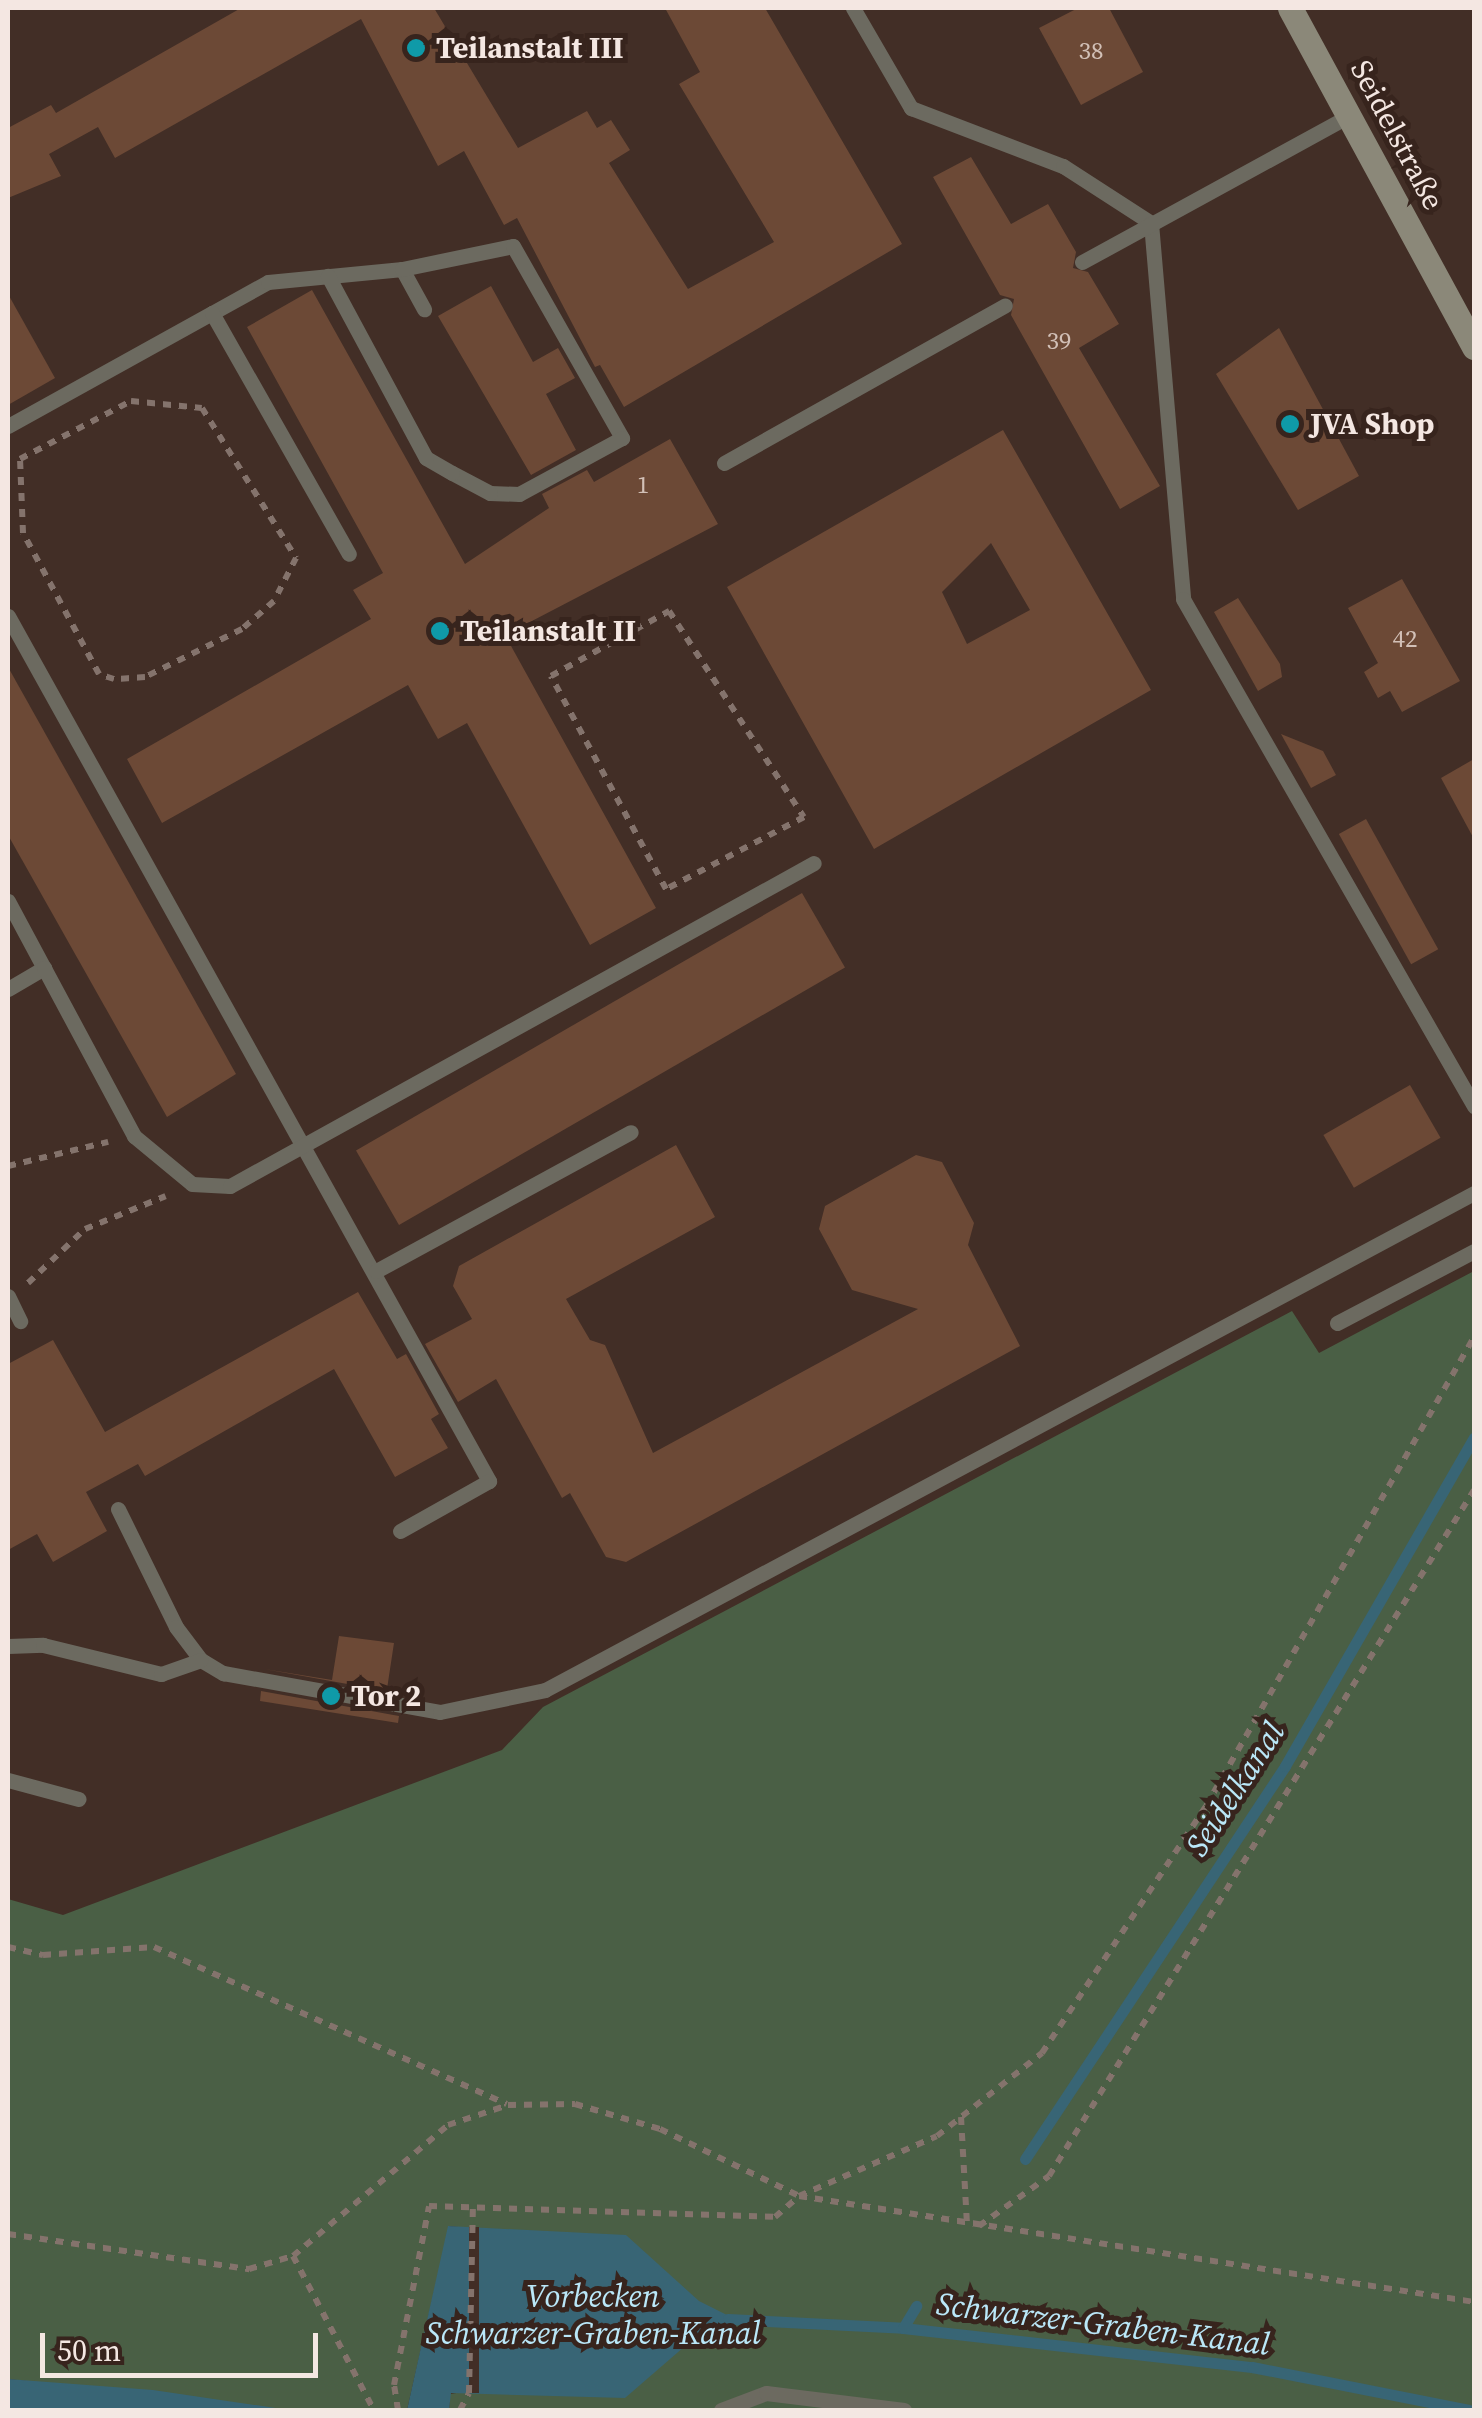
<!DOCTYPE html>
<html>
<head>
<meta charset="utf-8">
<style>
	body { margin:0 }
	#map { position:relative; width:1482px; height:2418px; overflow:hidden; background:#422e26; font-family:"Source Serif 4",serif }
	div>[style] { position:absolute }
	.green>* { inset:0; background:#4a5f45 }
	.water>* { inset:0; background:#386575 }
	.pier>* { inset:0; background:#422e26; transform-origin:0 0 }
	.stream>* { height:11px; margin:-5.5px; padding:0 5.5px; transform-origin:5.5px; border-radius:5.5px; background:#386575 }
	.building>* { inset:0; background:#6c4936; transform-origin:0 0 }
	.path>* { height:6px; margin-top:-3px; transform-origin:0; background:repeating-linear-gradient(90deg,#84736c 0 8px,transparent 0 16px) }
	.lane>* { height:15px; margin:-7.5px; padding:0 7.5px; transform-origin:7.5px; border-radius:7.5px; background:#6c6a60 }
	.secondary>* { height:25px; margin:-12.5px; padding:0 12.5px; transform-origin:12.5px; border-radius:12.5px; background:#8b8879 }
	.dots>* { width:28px; height:28px; translate:-50% -50%; box-sizing:border-box; border:5px solid #37241d; border-radius:50% }
	span { translate:-50% -50%; white-space:nowrap; text-align:center; line-height:1.15; -webkit-text-stroke:10px #37241d; paint-order:stroke }
	.number-label { font-size:25px; color:#d2c0b7 }
	.number-label span { -webkit-text-stroke-width:0 }
	.poi-label { font-size:30px; color:#f4e7e2; font-weight:700 }
	.left { translate:0 -50%; text-align:left }
	.street-label { font-size:30px; color:#f4e7e2 }
	.water-label { font-size:32px; color:#bae7f8; font-style:italic }
	.frame { position:absolute; inset:0; border:10px solid #f4e7e2; pointer-events:none }
	.scale { position:absolute; left:40px; top:2333px; width:278px; height:45px; box-sizing:border-box; border:5px solid #f4e7e2; border-top:0; padding-left:12px; font-size:30px; line-height:35px; white-space:nowrap; color:#f4e7e2; -webkit-text-stroke:8px #37241d; paint-order:stroke }
</style>
</head>
<body>
<div id="map">
	<div class="green">
		<i style="clip-path:polygon(1474px 1271px,1474px 2410px,449px 2410px,450px 2394px,463px 2392px,467px 2228px,449px 2226px,407px 2410px,289px 2410px,8px 2379px,8px 1899px,63px 1915px,502px 1750px,543px 1707px,1292px 1311px,1319px 1353px)"></i>
	</div>
	<div class="water">
		<i style="clip-path:polygon(448px 2226px,626px 2235px,699px 2301px,727px 2315px,727px 2323px,699px 2334px,625px 2398px,451px 2393px,449px 2410px,407px 2410px)"></i>
		<i style="clip-path:polygon(8px 2379px,153px 2390px,289px 2410px,8px 2410px)"></i>
	</div>
	<div class="pier">
		<i style="left:469px;top:2227px;width:10px;height:166px"></i>
	</div>
	<div class="stream">
		<i style="left:1025px;top:2159px;width:471px;rotate:-56.5deg"></i>
		<i style="left:1285px;top:1766px;width:379px;rotate:-60.1deg"></i>
		<i style="left:728px;top:2319px;width:175px;rotate:2.9deg"></i>
		<i style="left:903px;top:2328px;width:351px;rotate:6.4deg"></i>
		<i style="left:1252px;top:2367px;width:221px;rotate:11.2deg"></i>
		<i style="left:903px;top:2328px;width:26px;rotate:-59deg"></i>
	</div>
	<div class="building">
		<i style="clip-path:polygon(241px 8px,434px 8px,518px 148px,587px 111px,597px 128px,611px 120px,630px 150px,609px 163px,688px 289px,774px 242px,679px 84px,700px 72px,665px 8px,765px 8px,902px 244px,624px 407px,600px 365px,595px 367px,517px 218px,504px 225px,464px 151px,438px 166px,361px 19px,115px 158px,98px 127px,49px 154px,61px 176px,8px 198px,8px 128px,51px 105px,56px 113px)"></i>
		<i style="clip-path:polygon(1078px 8px,1109px 8px,1143px 72px,1081px 105px,1039px 28px)"></i>
		<i style="clip-path:polygon(971px 157px,1011px 224px,1048px 204px,1076px 252px,1073px 268px,1088px 272px,1119px 324px,1079px 348px,1160px 486px,1120px 509px,1011px 315px,1014px 299px,1000px 295px,933px 177px)"></i>
		<i style="clip-path:polygon(491px 286px,533px 362px,558px 348px,575px 378px,546px 394px,576px 450px,531px 475px,438px 316px)"></i>
		<i style="clip-path:polygon(312px 290px,465px 564px,549px 508px,542px 494px,587px 470px,594px 482px,670px 439px,718px 524px,505px 635px,656px 908px,590px 945px,467px 723px,438px 739px,408px 685px,162px 823px,127px 759px,371px 619px,353px 590px,383px 573px,247px 327px)"></i>
		<i style="clip-path:polygon(8px 294px,55px 378px,8px 405px)"></i>
		<i style="clip-path:polygon(1279px 328px,1359px 476px,1298px 510px,1216px 374px)"></i>
		<i style="clip-path:polygon(evenodd,1003px 430px,1151px 690px,874px 849px,727px 587px,1003px 430px,991px 543px,1030px 610px,967px 644px,942px 592px,991px 543px)"></i>
		<i style="clip-path:polygon(1402px 579px,1460px 681px,1402px 712px,1390px 691px,1378px 698px,1364px 672px,1378px 663px,1348px 608px)"></i>
		<i style="clip-path:polygon(1238px 598px,1280px 664px,1282px 677px,1258px 691px,1214px 612px)"></i>
		<i style="clip-path:polygon(8px 667px,236px 1074px,167px 1117px,8px 835px)"></i>
		<i style="clip-path:polygon(1281px 734px,1323px 751px,1336px 775px,1311px 788px)"></i>
		<i style="clip-path:polygon(1474px 759px,1474px 839px,1441px 778px)"></i>
		<i style="left:1366px;top:819px;width:149px;height:31px;rotate:61deg"></i>
		<i style="left:802px;top:893px;width:86px;height:515px;rotate:60deg"></i>
		<i style="left:1410px;top:1085px;width:61px;height:100px;rotate:60deg"></i>
		<i style="clip-path:polygon(676px 1145px,715px 1217px,566px 1299px,590px 1340px,605px 1345px,653px 1453px,918px 1309px,852px 1290px,819px 1229px,825px 1206px,916px 1155px,942px 1162px,974px 1223px,968px 1245px,1020px 1346px,626px 1562px,606px 1557px,570px 1493px,562px 1498px,496px 1379px,458px 1402px,425px 1344px,472px 1319px,453px 1286px,459px 1266px)"></i>
		<i style="clip-path:polygon(358px 1292px,397px 1359px,406px 1354px,439px 1414px,431px 1419px,448px 1448px,395px 1477px,334px 1369px,145px 1476px,138px 1464px,86px 1492px,107px 1531px,53px 1562px,37px 1534px,8px 1550px,8px 1364px,53px 1340px,105px 1432px)"></i>
		<i style="clip-path:polygon(339px 1636px,394px 1643px,387px 1689px,403px 1694px,264px 1669px,332px 1680px)"></i>
		<i style="clip-path:polygon(261px 1691px,399px 1716px,398px 1723px,260px 1701px)"></i>
	</div>
	<div class="path">
		<i style="left:131px;top:401px;width:71px;rotate:5.6deg"></i>
		<i style="left:202px;top:408px;width:177px;rotate:57.9deg"></i>
		<i style="left:296px;top:558px;width:48px;rotate:117.1deg"></i>
		<i style="left:274px;top:601px;width:43px;rotate:138.8deg"></i>
		<i style="left:242px;top:629px;width:108px;rotate:153.7deg"></i>
		<i style="left:145px;top:677px;width:31px;rotate:176deg"></i>
		<i style="left:114px;top:679px;width:16px;rotate:-162deg"></i>
		<i style="left:99px;top:674px;width:160px;rotate:-118.3deg"></i>
		<i style="left:23px;top:533px;width:74px;rotate:-92.3deg"></i>
		<i style="left:20px;top:459px;width:125px;rotate:-27.6deg"></i>
		<i style="left:669px;top:611px;width:246px;rotate:56.8deg"></i>
		<i style="left:804px;top:817px;width:156px;rotate:152.4deg"></i>
		<i style="left:666px;top:889px;width:242px;rotate:-118.4deg"></i>
		<i style="left:551px;top:676px;width:135px;rotate:-28.8deg"></i>
		<i style="left:8px;top:1166px;width:103px;rotate:-13.5deg"></i>
		<i style="left:28px;top:1283px;width:79px;rotate:-43.5deg"></i>
		<i style="left:85px;top:1229px;width:87px;rotate:-22.2deg"></i>
		<i style="left:8px;top:1947px;width:36px;rotate:13deg"></i>
		<i style="left:43px;top:1955px;width:111px;rotate:-4.1deg"></i>
		<i style="left:154px;top:1947px;width:386px;rotate:24deg"></i>
		<i style="left:961px;top:2117px;width:108px;rotate:86.8deg"></i>
		<i style="left:979px;top:2226px;width:86px;rotate:-35.5deg"></i>
		<i style="left:1049px;top:2176px;width:807px;rotate:-58.22deg"></i>
		<i style="left:8px;top:2234px;width:244px;rotate:8.3deg"></i>
		<i style="left:249px;top:2269px;width:46px;rotate:-16.5deg"></i>
		<i style="left:293px;top:2256px;width:203px;rotate:-40.2deg"></i>
		<i style="left:448px;top:2125px;width:63px;rotate:-18.4deg"></i>
		<i style="left:508px;top:2105px;width:67px;rotate:-0.9deg"></i>
		<i style="left:575px;top:2104px;width:89px;rotate:16.4deg"></i>
		<i style="left:660px;top:2129px;width:154px;rotate:25.7deg"></i>
		<i style="left:799px;top:2196px;width:683px;rotate:8.92deg"></i>
		<i style="left:293px;top:2256px;width:174px;rotate:62.3deg"></i>
		<i style="left:398px;top:2410px;width:25px;rotate:-99deg"></i>
		<i style="left:394px;top:2385px;width:182px;rotate:-78.9deg"></i>
		<i style="left:429px;top:2206px;width:346px;rotate:1.8deg"></i>
		<i style="left:775px;top:2217px;width:32px;rotate:-41deg"></i>
		<i style="left:799px;top:2196px;width:150px;rotate:-23.5deg"></i>
		<i style="left:937px;top:2136px;width:134px;rotate:-38.3deg"></i>
		<i style="left:1042px;top:2053px;width:296px;rotate:-56.4deg"></i>
		<i style="left:1206px;top:1806px;width:540px;rotate:-60.26deg"></i>
		<i style="left:460px;top:2410px;width:19px;rotate:-62deg"></i>
		<i style="left:469px;top:2393px;width:187px;rotate:-88.8deg"></i>
	</div>
	<div class="lane">
		<i style="left:853px;top:8px;width:116px;rotate:59.9deg"></i>
		<i style="left:911px;top:108px;width:163px;rotate:20.9deg"></i>
		<i style="left:1063px;top:166px;width:105px;rotate:32.9deg"></i>
		<i style="left:1151px;top:223px;width:377px;rotate:85.1deg"></i>
		<i style="left:1183px;top:599px;width:585px;rotate:60.15deg"></i>
		<i style="left:1082px;top:262px;width:304px;rotate:-28.7deg"></i>
		<i style="left:402px;top:269px;width:46px;rotate:61.2deg"></i>
		<i style="left:212px;top:313px;width:64px;rotate:-29deg"></i>
		<i style="left:268px;top:282px;width:135px;rotate:-5.5deg"></i>
		<i style="left:402px;top:269px;width:113px;rotate:-11.7deg"></i>
		<i style="left:513px;top:246px;width:221px;rotate:60.4deg"></i>
		<i style="left:622px;top:438px;width:117px;rotate:151.5deg"></i>
		<i style="left:519px;top:494px;width:29px;rotate:-178deg"></i>
		<i style="left:490px;top:493px;width:43px;rotate:-152.2deg"></i>
		<i style="left:452px;top:473px;width:30px;rotate:-150deg"></i>
		<i style="left:426px;top:458px;width:207px;rotate:-118.3deg"></i>
		<i style="left:8px;top:426px;width:233px;rotate:-29deg"></i>
		<i style="left:212px;top:313px;width:277px;rotate:60.4deg"></i>
		<i style="left:724px;top:463px;width:322px;rotate:-29.3deg"></i>
		<i style="left:8px;top:616px;width:990px;rotate:60.92deg"></i>
		<i style="left:489px;top:1481px;width:102px;rotate:150.7deg"></i>
		<i style="left:8px;top:901px;width:76px;rotate:61.8deg"></i>
		<i style="left:8px;top:989px;width:42px;rotate:-30.3deg"></i>
		<i style="left:44px;top:968px;width:191px;rotate:61.8deg"></i>
		<i style="left:134px;top:1136px;width:75px;rotate:39.6deg"></i>
		<i style="left:192px;top:1184px;width:38px;rotate:3deg"></i>
		<i style="left:230px;top:1186px;width:667px;rotate:-28.95deg"></i>
		<i style="left:376px;top:1271px;width:290px;rotate:-28.6deg"></i>
		<i style="left:8px;top:1296px;width:28px;rotate:64deg"></i>
		<i style="left:1337px;top:1323px;width:155px;rotate:-27.7deg"></i>
		<i style="left:118px;top:1509px;width:131px;rotate:63.8deg"></i>
		<i style="left:176px;top:1627px;width:41px;rotate:52.9deg"></i>
		<i style="left:201px;top:1660px;width:26px;rotate:31deg"></i>
		<i style="left:223px;top:1673px;width:220px;rotate:10.2deg"></i>
		<i style="left:440px;top:1712px;width:107px;rotate:-11.8deg"></i>
		<i style="left:545px;top:1690px;width:1054px;rotate:-28.15deg"></i>
		<i style="left:8px;top:1646px;width:35px;rotate:-2deg"></i>
		<i style="left:43px;top:1645px;width:122px;rotate:13.8deg"></i>
		<i style="left:161px;top:1674px;width:42px;rotate:-19.3deg"></i>
		<i style="left:8px;top:1780px;width:73px;rotate:15deg"></i>
		<i style="left:721px;top:2410px;width:48px;rotate:-20.7deg"></i>
		<i style="left:766px;top:2393px;width:139px;rotate:7deg"></i>
	</div>
	<div class="secondary">
		<i style="left:1290px;top:8px;width:386px;rotate:61.5deg"></i>
	</div>
	<div class="dots">
		<i style="left:416px;top:48px;background:#0f9aa8"></i>
		<i style="left:1290px;top:424px;background:#0f9aa8"></i>
		<i style="left:440px;top:631px;background:#0f9aa8"></i>
		<i style="left:331px;top:1696px;background:#0f9aa8"></i>
	</div>
	<div class="number-label">
		<span style="left:1091px;top:50px">38</span>
		<span style="left:1059px;top:340px">39</span>
		<span style="left:643px;top:484px">1</span>
		<span style="left:1405px;top:638px">42</span>
	</div>
	<div class="poi-label">
		<span class="left" style="left:436px;top:48px">Teilanstalt III</span>
		<span class="left" style="left:1310px;top:424px">JVA Shop</span>
		<span class="left" style="left:460px;top:631px">Teilanstalt II</span>
		<span class="left" style="left:351px;top:1696px">Tor 2</span>
	</div>
	<div class="street-label">
		<span style="left:1397px;top:135px;rotate:62deg">Seidelstraße</span>
	</div>
	<div class="water-label">
		<span style="left:1235px;top:1789px;rotate:-57deg">Seidelkanal</span>
		<span style="left:593px;top:2315px">Vorbecken<br>Schwarzer-Graben-Kanal</span>
		<span style="left:1103px;top:2324px;rotate:7deg">Schwarzer-Graben-Kanal</span>
	</div>
	<div class="frame"></div>
	<div class="scale">50 m</div>
</div>
</body>
</html>
